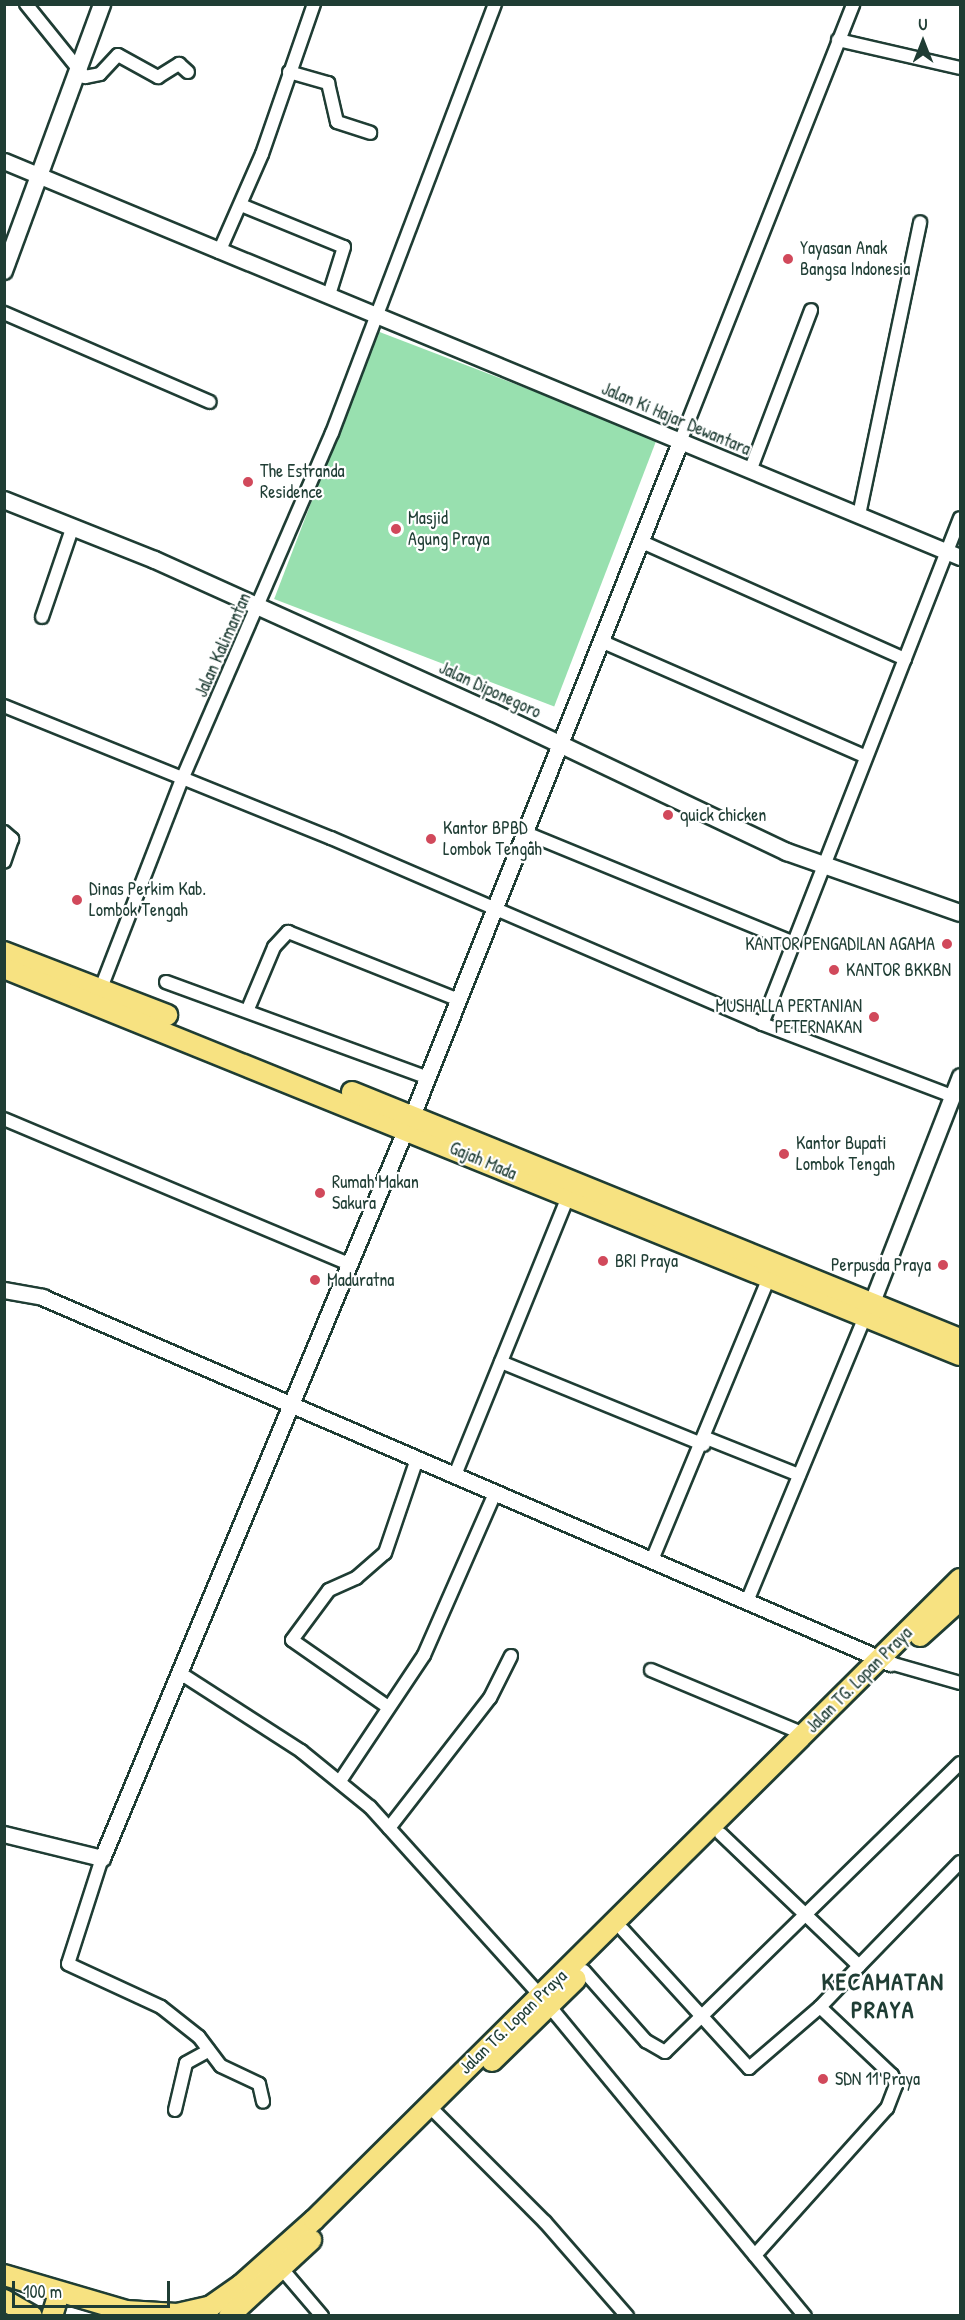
<!DOCTYPE html>
<html>
<head>
<meta charset="utf-8">
<style>
	body { margin:0 }
	#map { position:relative; width:965px; height:2320px; overflow:hidden; background:#fff; font-family:"Patrick Hand",sans-serif }
	div>[style] { position:absolute }
	.green>* { inset:0; background:#98e0af; transform-origin:0 0 }
	.roads { filter:drop-shadow(2px 0 #1f3d34) drop-shadow(-2px 0 #1f3d34) drop-shadow(0 2px #1f3d34) drop-shadow(0 -2px #1f3d34) }
	.minor>* { height:12px; margin:-6px; padding:0 6px; transform-origin:6px; border-radius:6px; background:#fff }
	.tertiary>* { height:15px; margin:-7.5px; padding:0 7.5px; transform-origin:7.5px; border-radius:7.5px; background:#fff }
	.secondary>* { height:16px; margin:-8px; padding:0 8px; transform-origin:8px; border-radius:8px; background:#fff }
	.primary>* { height:20px; margin:-10px; padding:0 10px; transform-origin:10px; border-radius:10px; background:#f7e281 }
	.trunk>* { height:20px; margin:-10px; padding:0 10px; transform-origin:10px; border-radius:10px; background:#f7e281 }
	.dots>* { width:16px; height:16px; translate:-50% -50%; box-sizing:border-box; border:3px solid #fff; border-radius:50% }
	span { translate:-50% -50%; white-space:nowrap; text-align:center; line-height:1.15; -webkit-text-stroke:4.5px #fff; paint-order:stroke }
	.poi-label { font-size:18px; color:#1f3d34 }
	.left { translate:0 -50%; text-align:left }
	.right { translate:-100% -50%; text-align:right }
	.street-label { font-size:18px; color:#1f3d34 }
	.district-label { font-size:24px; color:#1f3d34; font-weight:700; letter-spacing:1.5px }
	.frame { position:absolute; inset:0; border:6px solid #1f3d34; pointer-events:none }
	.north { position:absolute; left:893px; top:12px; width:60px; height:60px; -webkit-text-stroke:4px #fff; paint-order:stroke; rotate:0deg; font-size:16px; font-weight:700; line-height:24px; text-align:center; color:#1f3d34 }
	.north::after { content:''; display:block; margin:auto; width:21px; height:27px; background:#1f3d34; clip-path:polygon(50% 0,100% 100%,50% 72%,0 100%) }
	.scale { position:absolute; left:12px; top:2281px; width:158px; height:27px; box-sizing:border-box; border:3px solid #1f3d34; border-top:0; padding-left:8px; font-size:18px; line-height:21px; white-space:nowrap; color:#1f3d34; -webkit-text-stroke:4px #fff; paint-order:stroke }
</style>
</head>
<body>
<div id="map">
	<div class="green">
		<i style="left:377px;top:331px;width:300px;height:287px;rotate:21deg"></i>
	</div>
	<div class="roads">
		<div class="minor">
			<i style="left:26px;top:4px;width:94px;rotate:51.1deg"></i>
			<i style="left:85px;top:77px;width:15px;rotate:-11deg"></i>
			<i style="left:100px;top:74px;width:26px;rotate:-47deg"></i>
			<i style="left:118px;top:55px;width:46px;rotate:28.8deg"></i>
			<i style="left:158px;top:77px;width:25px;rotate:-32deg"></i>
			<i style="left:179px;top:64px;width:12px;rotate:42deg"></i>
			<i style="left:838px;top:40px;width:125px;rotate:12.9deg"></i>
			<i style="left:289px;top:72px;width:41px;rotate:15.8deg"></i>
			<i style="left:328px;top:83px;width:40px;rotate:77deg"></i>
			<i style="left:337px;top:122px;width:35px;rotate:18deg"></i>
			<i style="left:241px;top:205px;width:111px;rotate:22.2deg"></i>
			<i style="left:344px;top:247px;width:50px;rotate:107.4deg"></i>
			<i style="left:219px;top:252px;width:107px;rotate:-66.3deg"></i>
			<i style="left:262px;top:154px;width:159px;rotate:-70.9deg"></i>
			<i style="left:4px;top:313px;width:224px;rotate:23.4deg"></i>
			<i style="left:680px;top:442px;width:471px;rotate:-68.4deg"></i>
			<i style="left:750px;top:471px;width:172px;rotate:-69.2deg"></i>
			<i style="left:859px;top:515px;width:299px;rotate:-78.2deg"></i>
			<i style="left:642px;top:542px;width:288px;rotate:24deg"></i>
			<i style="left:42px;top:617px;width:96px;rotate:-71.2deg"></i>
			<i style="left:603px;top:642px;width:285px;rotate:23.6deg"></i>
			<i style="left:4px;top:706px;width:353px;rotate:22deg"></i>
			<i style="left:331px;top:838px;width:469px;rotate:23.3deg"></i>
			<i style="left:4px;top:832px;width:11px;rotate:41deg"></i>
			<i style="left:12px;top:839px;width:24px;rotate:109deg"></i>
			<i style="left:526px;top:833px;width:290px;rotate:22.3deg"></i>
			<i style="left:166px;top:982px;width:279px;rotate:20.1deg"></i>
			<i style="left:101px;top:988px;width:226px;rotate:-68.8deg"></i>
			<i style="left:183px;top:777px;width:375px;rotate:-66.6deg"></i>
			<i style="left:332px;top:433px;width:459px;rotate:-69.2deg"></i>
			<i style="left:248px;top:1009px;width:67px;rotate:-67.2deg"></i>
			<i style="left:274px;top:947px;width:21px;rotate:-47deg"></i>
			<i style="left:288px;top:932px;width:184px;rotate:21.7deg"></i>
			<i style="left:952px;top:1096px;width:203px;rotate:-159.2deg"></i>
			<i style="left:762px;top:1024px;width:543px;rotate:-68.63deg"></i>
			<i style="left:4px;top:1119px;width:374px;rotate:22.8deg"></i>
			<i style="left:501px;top:1362px;width:219px;rotate:22.2deg"></i>
			<i style="left:706px;top:1438px;width:100px;rotate:21.7deg"></i>
			<i style="left:455px;top:1475px;width:300px;rotate:-67.9deg"></i>
			<i style="left:652px;top:1560px;width:306px;rotate:-67.5deg"></i>
			<i style="left:748px;top:1599px;width:305px;rotate:-67.5deg"></i>
			<i style="left:890px;top:1663px;width:73px;rotate:15.9deg"></i>
			<i style="left:651px;top:1670px;width:166px;rotate:22.7deg"></i>
			<i style="left:180px;top:1673px;width:144px;rotate:32.8deg"></i>
			<i style="left:301px;top:1751px;width:89px;rotate:39.1deg"></i>
			<i style="left:370px;top:1807px;width:255px;rotate:47.9deg"></i>
			<i style="left:541px;top:1996px;width:415px;rotate:50.5deg"></i>
			<i style="left:388px;top:1707px;width:117px;rotate:-145.1deg"></i>
			<i style="left:292px;top:1640px;width:62px;rotate:-53.5deg"></i>
			<i style="left:329px;top:1590px;width:30px;rotate:-24deg"></i>
			<i style="left:356px;top:1578px;width:38px;rotate:-41deg"></i>
			<i style="left:385px;top:1553px;width:99px;rotate:-71.2deg"></i>
			<i style="left:340px;top:1781px;width:151px;rotate:-56.3deg"></i>
			<i style="left:424px;top:1655px;width:177px;rotate:-66.3deg"></i>
			<i style="left:389px;top:1828px;width:165px;rotate:-52.2deg"></i>
			<i style="left:490px;top:1698px;width:47px;rotate:-63.4deg"></i>
			<i style="left:721px;top:1834px;width:191px;rotate:43.7deg"></i>
			<i style="left:859px;top:1966px;width:57px;rotate:133.6deg"></i>
			<i style="left:820px;top:2007px;width:99px;rotate:43.4deg"></i>
			<i style="left:892px;top:2075px;width:11px;rotate:68deg"></i>
			<i style="left:896px;top:2085px;width:25px;rotate:111deg"></i>
			<i style="left:887px;top:2108px;width:198px;rotate:131.9deg"></i>
			<i style="left:102px;top:1858px;width:111px;rotate:107.8deg"></i>
			<i style="left:68px;top:1964px;width:102px;rotate:24.8deg"></i>
			<i style="left:161px;top:2007px;width:48px;rotate:38.3deg"></i>
			<i style="left:199px;top:2037px;width:36px;rotate:53deg"></i>
			<i style="left:221px;top:2066px;width:42px;rotate:25.3deg"></i>
			<i style="left:259px;top:2084px;width:18px;rotate:77deg"></i>
			<i style="left:623px;top:1930px;width:187px;rotate:47.6deg"></i>
			<i style="left:749px;top:2068px;width:94px;rotate:-40.7deg"></i>
			<i style="left:859px;top:1966px;width:145px;rotate:-45.8deg"></i>
			<i style="left:584px;top:1971px;width:94px;rotate:48.5deg"></i>
			<i style="left:646px;top:2041px;width:22px;rotate:30deg"></i>
			<i style="left:665px;top:2052px;width:413px;rotate:-44.4deg"></i>
			<i style="left:175px;top:2110px;width:48px;rotate:-76.8deg"></i>
			<i style="left:186px;top:2063px;width:26px;rotate:-29deg"></i>
			<i style="left:436px;top:2113px;width:154px;rotate:45deg"></i>
			<i style="left:545px;top:2222px;width:125px;rotate:48.9deg"></i>
			<i style="left:282px;top:2269px;width:62px;rotate:49.6deg"></i>
		</div>
		<div class="tertiary">
			<i style="left:4px;top:161px;width:1035px;rotate:22.5deg"></i>
			<i style="left:412px;top:1116px;width:725px;rotate:-68.32deg"></i>
			<i style="left:4px;top:1290px;width:39px;rotate:10deg"></i>
			<i style="left:42px;top:1297px;width:924px;rotate:23.35deg"></i>
			<i style="left:868px;top:1312px;width:253px;rotate:-68.7deg"></i>
			<i style="left:4px;top:1834px;width:101px;rotate:13.8deg"></i>
			<i style="left:102px;top:1858px;width:791px;rotate:-67.39deg"></i>
		</div>
		<div class="secondary">
			<i style="left:4px;top:271px;width:284px;rotate:-69.8deg"></i>
			<i style="left:4px;top:500px;width:162px;rotate:21.7deg"></i>
			<i style="left:155px;top:560px;width:370px;rotate:24.3deg"></i>
			<i style="left:492px;top:712px;width:327px;rotate:25.4deg"></i>
			<i style="left:787px;top:852px;width:183px;rotate:19.4deg"></i>
		</div>
		<div class="primary">
			<i style="left:4px;top:952px;width:175px;rotate:21.1deg"></i>
			<i style="left:4px;top:968px;width:1031px;rotate:22.04deg"></i>
			<i style="left:352px;top:1092px;width:656px;rotate:22.11deg"></i>
		</div>
		<div class="trunk">
			<i style="left:920px;top:1636px;width:54px;rotate:-42deg"></i>
			<i style="left:492px;top:2061px;width:117px;rotate:-44.3deg"></i>
			<i style="left:4px;top:2275px;width:127px;rotate:16.4deg"></i>
			<i style="left:126px;top:2311px;width:51px;rotate:3.4deg"></i>
			<i style="left:177px;top:2314px;width:35px;rotate:-13deg"></i>
			<i style="left:211px;top:2306px;width:37px;rotate:-35deg"></i>
			<i style="left:241px;top:2285px;width:98px;rotate:-41.7deg"></i>
			<i style="left:314px;top:2220px;width:910px;rotate:-44.78deg"></i>
			<i style="left:4px;top:2300px;width:32px;rotate:30deg"></i>
			<i style="left:52px;top:2316px;width:24px;rotate:-73deg"></i>
			<i style="left:229px;top:2316px;width:112px;rotate:-42.8deg"></i>
		</div>
	</div>
	<div class="dots">
		<i style="left:788px;top:259px;background:#d1495b"></i>
		<i style="left:248px;top:482px;background:#d1495b"></i>
		<i style="left:396px;top:529px;background:#d1495b"></i>
		<i style="left:668px;top:815px;background:#d1495b"></i>
		<i style="left:431px;top:839px;background:#d1495b"></i>
		<i style="left:77px;top:900px;background:#d1495b"></i>
		<i style="left:947px;top:944px;background:#d1495b"></i>
		<i style="left:834px;top:970px;background:#d1495b"></i>
		<i style="left:874px;top:1017px;background:#d1495b"></i>
		<i style="left:784px;top:1154px;background:#d1495b"></i>
		<i style="left:320px;top:1193px;background:#d1495b"></i>
		<i style="left:603px;top:1261px;background:#d1495b"></i>
		<i style="left:943px;top:1265px;background:#d1495b"></i>
		<i style="left:315px;top:1280px;background:#d1495b"></i>
		<i style="left:823px;top:2079px;background:#d1495b"></i>
	</div>
	<div class="poi-label">
		<span class="left" style="left:800px;top:259px">Yayasan Anak<br>Bangsa Indonesia</span>
		<span class="left" style="left:260px;top:482px">The Estranda<br>Residence</span>
		<span class="left" style="left:408px;top:529px">Masjid<br>Agung Praya</span>
		<span class="left" style="left:680px;top:815px">quick chicken</span>
		<span class="left" style="left:443px;top:839px">Kantor BPBD<br>Lombok Tengah</span>
		<span class="left" style="left:89px;top:900px">Dinas Perkim Kab.<br>Lombok Tengah</span>
		<span class="right" style="left:935px;top:944px">KANTOR PENGADILAN AGAMA</span>
		<span class="left" style="left:846px;top:970px">KANTOR BKKBN</span>
		<span class="right" style="left:862px;top:1017px">MUSHALLA PERTANIAN<br>PETERNAKAN</span>
		<span class="left" style="left:796px;top:1154px">Kantor Bupati<br>Lombok Tengah</span>
		<span class="left" style="left:332px;top:1193px">Rumah Makan<br>Sakura</span>
		<span class="left" style="left:615px;top:1261px">BRI Praya</span>
		<span class="right" style="left:931px;top:1265px">Perpusda Praya</span>
		<span class="left" style="left:327px;top:1280px">Maduratna</span>
		<span class="left" style="left:835px;top:2079px">SDN 11 Praya</span>
	</div>
	<div class="street-label">
		<span style="left:676px;top:419px;rotate:23deg">Jalan Ki Hajar Dewantara</span>
		<span style="left:223px;top:645px;rotate:-66deg">Jalan Kalimantan</span>
		<span style="left:490px;top:690px;rotate:25deg">Jalan Diponegoro</span>
		<span style="left:483px;top:1161px;rotate:23deg">Gajah Mada</span>
		<span style="left:859px;top:1680px;rotate:-45deg">Jalan TG. Lopan Praya</span>
		<span style="left:513px;top:2022px;rotate:-44deg">Jalan TG. Lopan Praya</span>
	</div>
	<div class="district-label">
		<span style="left:883px;top:1996px">KECAMATAN<br>PRAYA</span>
	</div>
	<div class="frame"></div>
	<div class="north">U</div>
	<div class="scale">100 m</div>
</div>
</body>
</html>
